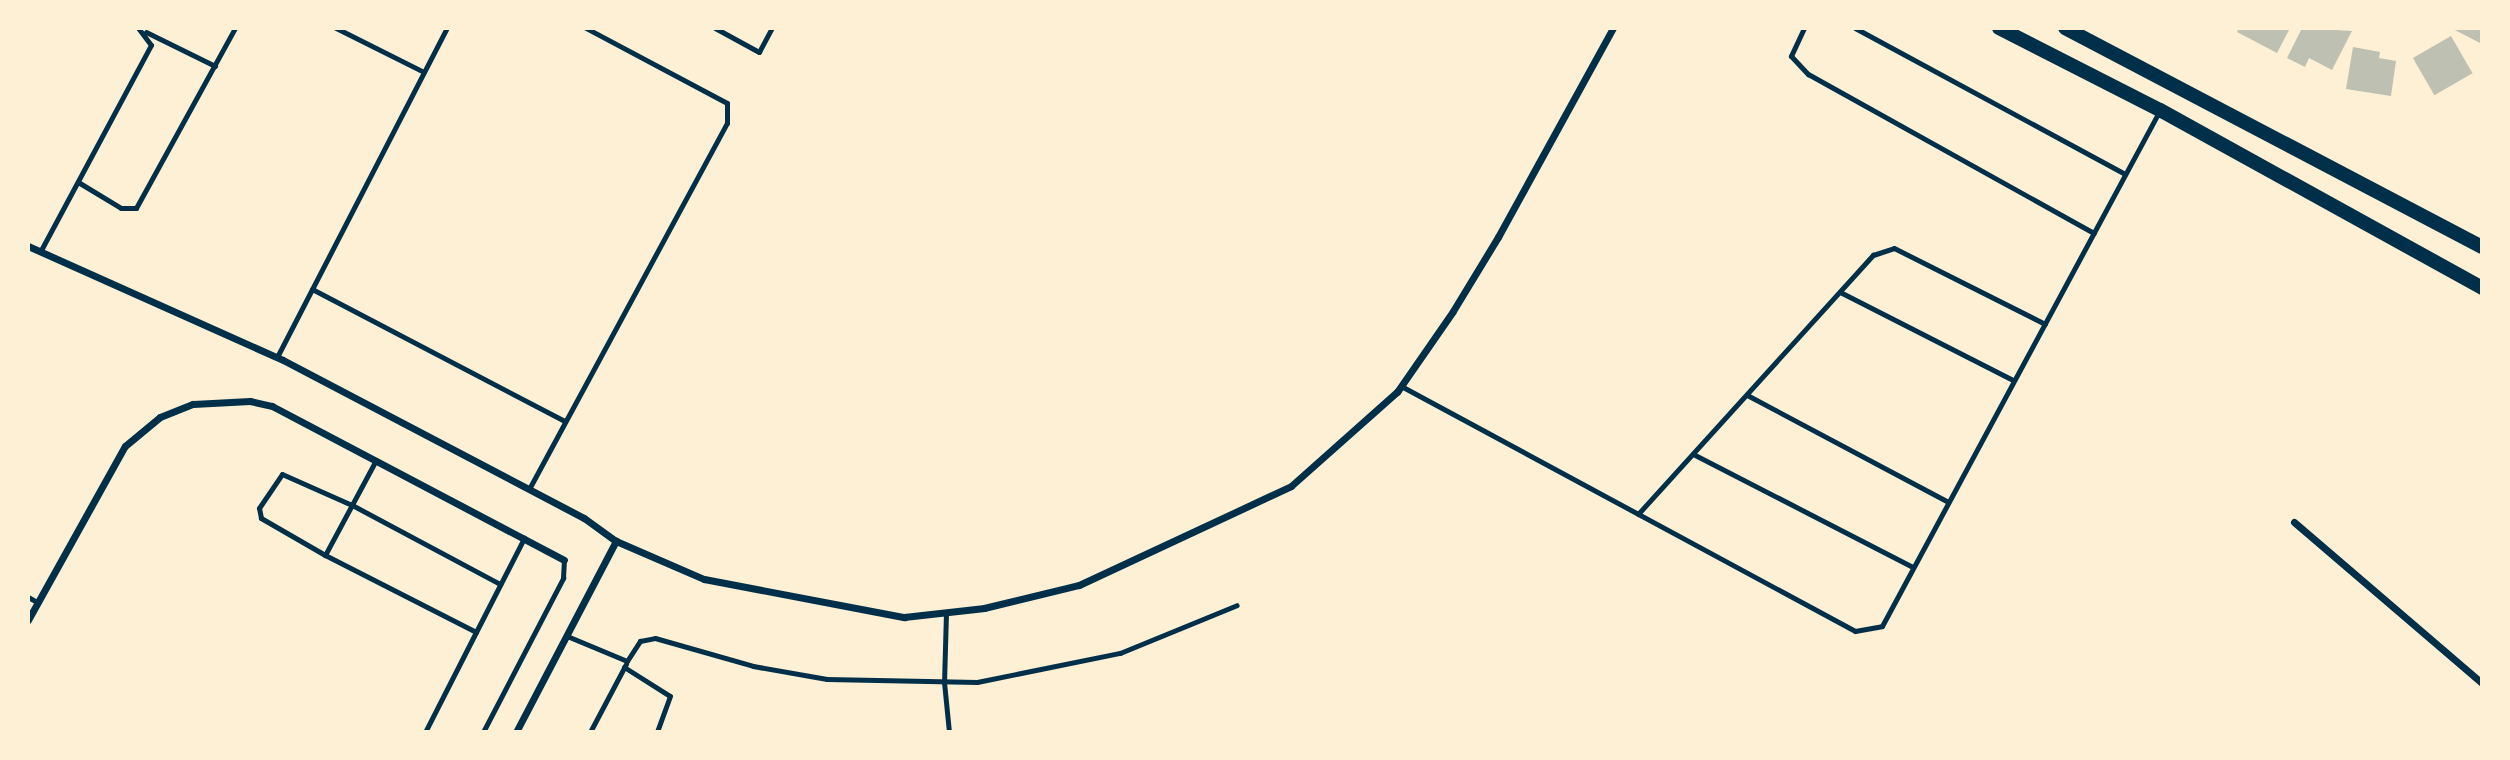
<!DOCTYPE html>
<html>
<head>
<meta charset="utf-8">
<style>
	body { margin:0 }
	#map { position:relative; width:2510px; height:760px; overflow:hidden; background:#fdf0d5; font-family:Commissioner,sans-serif }
	div>[style] { position:absolute }
	.building>* { inset:0; background:#bec0b2; transform-origin:0 0 }
	.service>* { height:5px; margin:-2.5px; padding:0 2.5px; transform-origin:2.5px; border-radius:2.5px; background:#003049 }
	.minor>* { height:7px; margin:-3.5px; padding:0 3.5px; transform-origin:3.5px; border-radius:3.5px; background:#003049 }
	.secondary>* { height:14px; margin:-7px; padding:0 7px; transform-origin:7px; border-radius:7px; background:#003049 }
	span { translate:-50% -50%; white-space:nowrap; text-align:center; line-height:1.15; -webkit-text-stroke:5px #fdf0d5; paint-order:stroke }
	.frame { position:absolute; inset:0; border:30px solid #fdf0d5; pointer-events:none }
</style>
</head>
<body>
<div id="map">
	<div class="building">
		<i style="clip-path:polygon(2239px 28px,2290px 28px,2277px 53px,2237px 32px)"></i>
		<i style="clip-path:polygon(2302px 28px,2352px 31px,2332px 70px,2309px 58px,2305px 67px,2287px 58px)"></i>
		<i style="clip-path:polygon(2451px 28px,2482px 28px,2482px 44px)"></i>
		<i style="left:2451px;top:36px;width:43px;height:44px;rotate:60deg"></i>
		<i style="clip-path:polygon(2353px 47px,2380px 52px,2379px 58px,2396px 61px,2391px 96px,2346px 89px)"></i>
	</div>
	<div class="service">
		<i style="left:336px;top:28px;width:98px;rotate:26.6deg"></i>
		<i style="left:715px;top:28px;width:50px;rotate:28.6deg"></i>
		<i style="left:759px;top:52px;width:27px;rotate:-62deg"></i>
		<i style="left:1804px;top:28px;width:31px;rotate:115deg"></i>
		<i style="left:1791px;top:56px;width:25px;rotate:47deg"></i>
		<i style="left:1808px;top:74px;width:327px;rotate:29.1deg"></i>
		<i style="left:1855px;top:28px;width:307px;rotate:28.4deg"></i>
		<i style="left:146px;top:32px;width:77px;rotate:26.2deg"></i>
		<i style="left:78px;top:182px;width:50px;rotate:31.2deg"></i>
		<i style="left:121px;top:208px;width:15px"></i>
		<i style="left:136px;top:208px;width:205px;rotate:-61.2deg"></i>
		<i style="left:40px;top:252px;width:235px;rotate:-61.8deg"></i>
		<i style="left:151px;top:45px;width:21px;rotate:-127deg"></i>
		<i style="left:312px;top:289px;width:285px;rotate:27.6deg"></i>
		<i style="left:1840px;top:292px;width:194px;rotate:27deg"></i>
		<i style="left:277px;top:357px;width:370px;rotate:-62.7deg"></i>
		<i style="left:1401px;top:386px;width:516px;rotate:28.35deg"></i>
		<i style="left:1855px;top:631px;width:27px;rotate:-10deg"></i>
		<i style="left:1882px;top:626px;width:586px;rotate:-61.69deg"></i>
		<i style="left:1747px;top:395px;width:228px;rotate:28deg"></i>
		<i style="left:1693px;top:454px;width:247px;rotate:27.2deg"></i>
		<i style="left:376px;top:460px;width:108px;rotate:118.2deg"></i>
		<i style="left:325px;top:555px;width:169px;rotate:27deg"></i>
		<i style="left:476px;top:632px;width:112px;rotate:117deg"></i>
		<i style="left:529px;top:489px;width:416px;rotate:-61.6deg"></i>
		<i style="left:727px;top:123px;width:20px;rotate:-90deg"></i>
		<i style="left:727px;top:103px;width:160px;rotate:-152deg"></i>
		<i style="left:1638px;top:514px;width:350px;rotate:-47.8deg"></i>
		<i style="left:1873px;top:255px;width:22px;rotate:-18deg"></i>
		<i style="left:1894px;top:248px;width:169px;rotate:26.7deg"></i>
		<i style="left:325px;top:555px;width:74px;rotate:-150deg"></i>
		<i style="left:261px;top:518px;width:10px;rotate:-101deg"></i>
		<i style="left:259px;top:508px;width:41px;rotate:-55.9deg"></i>
		<i style="left:282px;top:474px;width:77px;rotate:23.9deg"></i>
		<i style="left:352px;top:505px;width:168px;rotate:28.1deg"></i>
		<i style="left:28px;top:597px;width:10px;rotate:29deg"></i>
		<i style="left:946px;top:612px;width:70px;rotate:91.6deg"></i>
		<i style="left:944px;top:682px;width:50px;rotate:84.3deg"></i>
		<i style="left:476px;top:632px;width:106px;rotate:-62.9deg"></i>
		<i style="left:567px;top:636px;width:65px;rotate:22.6deg"></i>
		<i style="left:627px;top:661px;width:24px;rotate:-57deg"></i>
		<i style="left:640px;top:641px;width:15px;rotate:-11deg"></i>
		<i style="left:655px;top:638px;width:102px;rotate:15.9deg"></i>
		<i style="left:753px;top:666px;width:75px;rotate:10deg"></i>
		<i style="left:827px;top:679px;width:150px;rotate:1.1deg"></i>
		<i style="left:977px;top:682px;width:146px;rotate:-11.5deg"></i>
		<i style="left:1120px;top:653px;width:126px;rotate:-22.3deg"></i>
		<i style="left:624px;top:667px;width:54px;rotate:32.2deg"></i>
		<i style="left:670px;top:696px;width:38px;rotate:110deg"></i>
		<i style="left:483px;top:732px;width:174px;rotate:-62.5deg"></i>
		<i style="left:563px;top:578px;width:18px;rotate:-87deg"></i>
		<i style="left:590px;top:732px;width:77px;rotate:-62.1deg"></i>
	</div>
	<div class="minor">
		<i style="left:28px;top:246px;width:279px;rotate:24.1deg"></i>
		<i style="left:283px;top:360px;width:340px;rotate:27.7deg"></i>
		<i style="left:584px;top:518px;width:39px;rotate:36deg"></i>
		<i style="left:616px;top:541px;width:96px;rotate:23.4deg"></i>
		<i style="left:704px;top:579px;width:204px;rotate:10.8deg"></i>
		<i style="left:904px;top:617px;width:81px;rotate:-6.4deg"></i>
		<i style="left:984px;top:608px;width:98px;rotate:-13.6deg"></i>
		<i style="left:1079px;top:585px;width:234px;rotate:-25deg"></i>
		<i style="left:1291px;top:486px;width:142px;rotate:-41.6deg"></i>
		<i style="left:1397px;top:392px;width:98px;rotate:-55.3deg"></i>
		<i style="left:1453px;top:311px;width:87px;rotate:-58.7deg"></i>
		<i style="left:1498px;top:237px;width:239px;rotate:-61.2deg"></i>
		<i style="left:2294px;top:522px;width:248px;rotate:40.6deg"></i>
		<i style="left:28px;top:620px;width:199px;rotate:-60.9deg"></i>
		<i style="left:125px;top:446px;width:45px;rotate:-39.6deg"></i>
		<i style="left:160px;top:417px;width:35px;rotate:-22deg"></i>
		<i style="left:193px;top:404px;width:57px;rotate:-3deg"></i>
		<i style="left:250px;top:401px;width:23px;rotate:13deg"></i>
		<i style="left:272px;top:406px;width:330px;rotate:27.8deg"></i>
		<i style="left:516px;top:732px;width:216px;rotate:-62.4deg"></i>
	</div>
	<div class="secondary">
		<i style="left:1999px;top:28px;width:181px;rotate:27deg"></i>
		<i style="left:2160px;top:110px;width:368px;rotate:28.9deg"></i>
		<i style="left:2065px;top:28px;width:471px;rotate:27.7deg"></i>
	</div>
	<div class="frame"></div>
</div>
</body>
</html>
